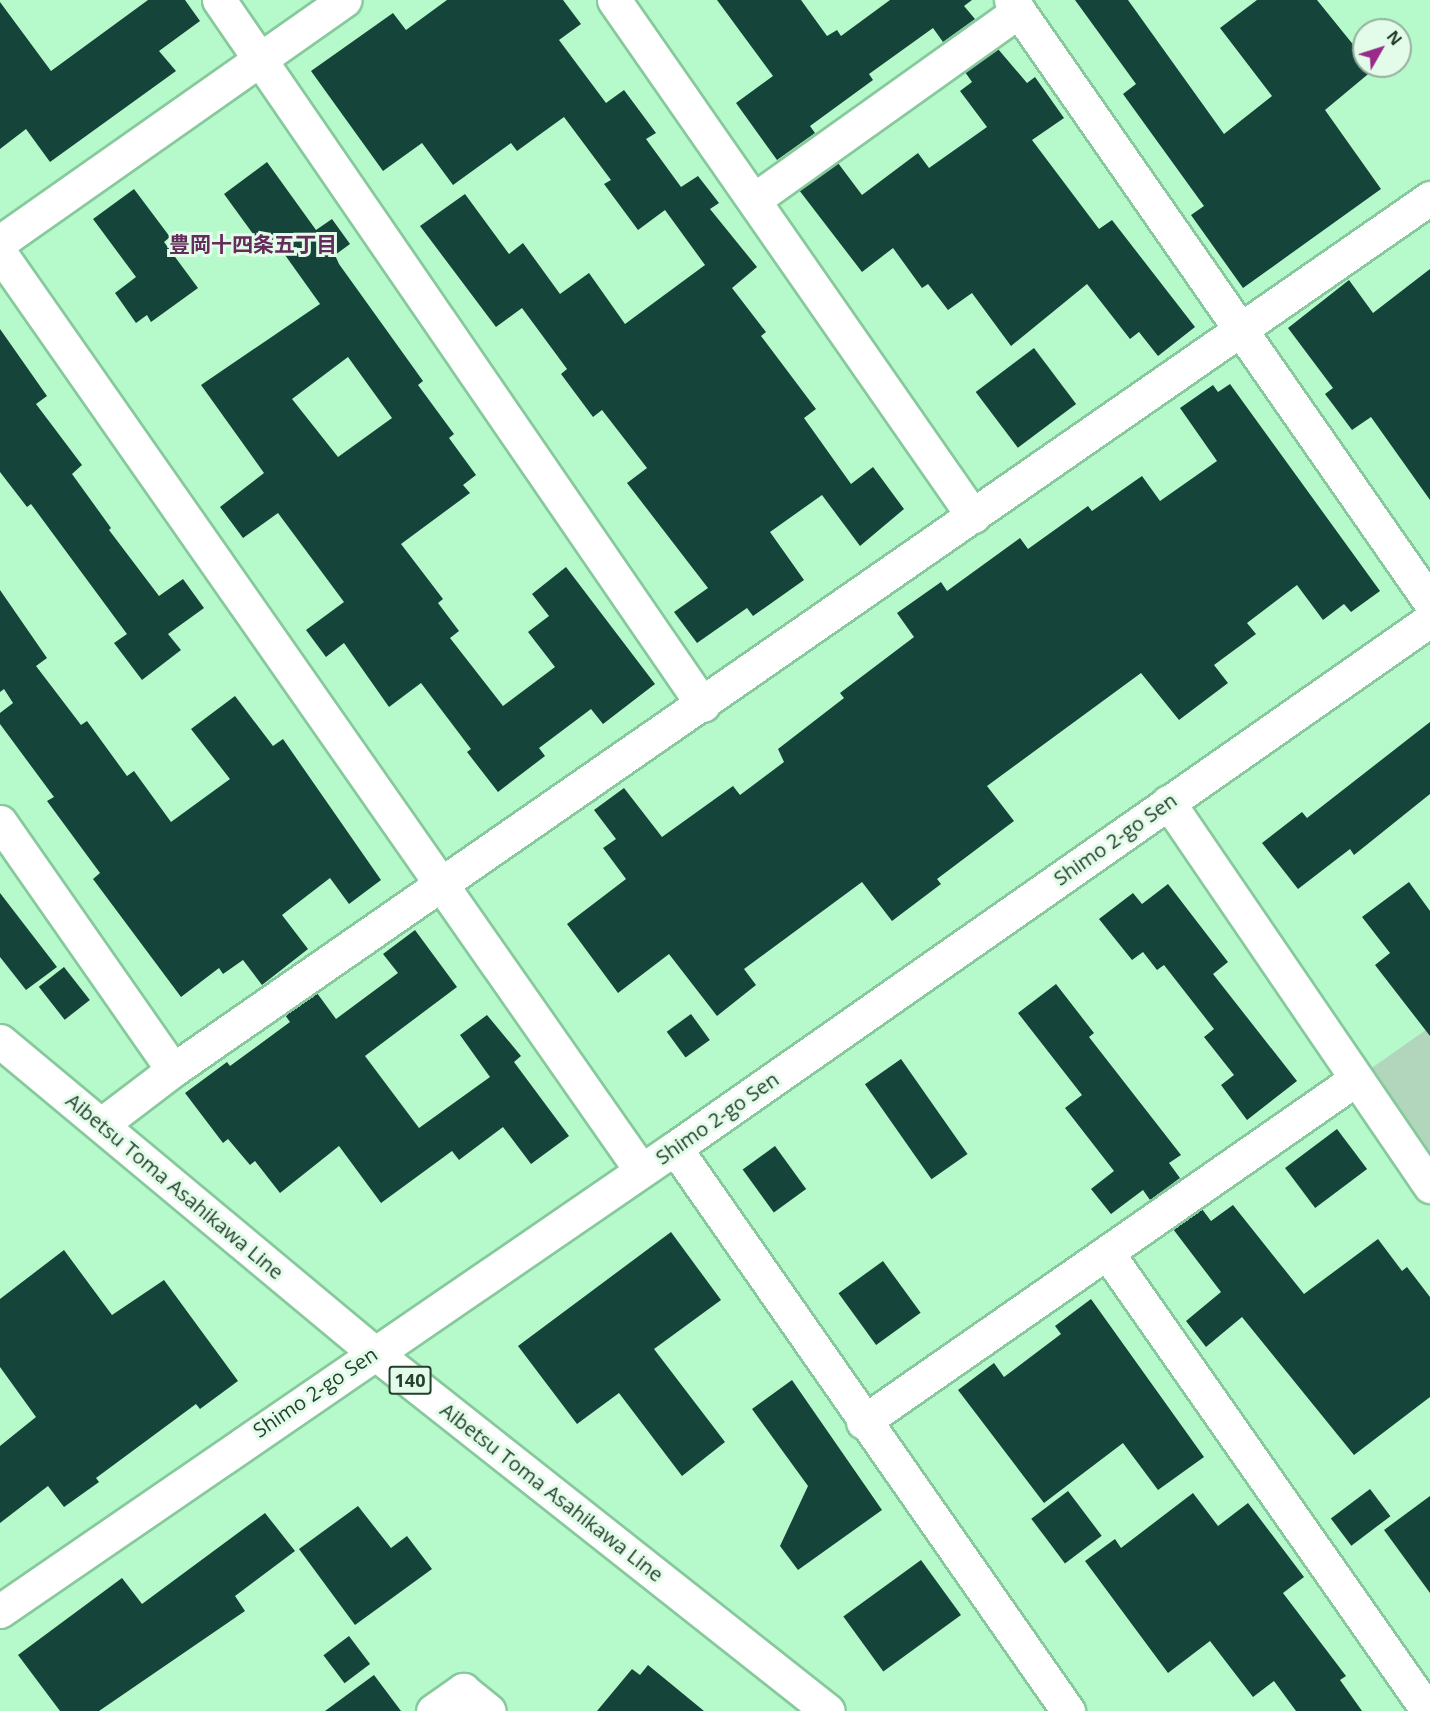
<!DOCTYPE html>
<html>
<head>
<meta charset="utf-8">
<style>
	body { margin:0 }
	#map { position:relative; width:1430px; height:1711px; overflow:hidden; background:#b6facb; font-family:"Open Sans","Noto Sans JP",sans-serif }
	div>[style] { position:absolute }
	.green>* { inset:0; background:#b1d6bb }
	.building>* { inset:0; background:#15453a; transform-origin:0 0 }
	.roads { filter:drop-shadow(2px 0 #87c99c) drop-shadow(-2px 0 #87c99c) drop-shadow(0 2px #87c99c) drop-shadow(0 -2px #87c99c) }
	.minor>* { height:33px; margin:-16.5px; padding:0 16.5px; transform-origin:16.5px; border-radius:16.5px; background:#fff }
	.major>* { height:33px; margin:-16.5px; padding:0 16.5px; transform-origin:16.5px; border-radius:16.5px; background:#fff }
	span { translate:-50% -50%; white-space:nowrap; text-align:center; line-height:1.15; -webkit-text-stroke:6px #e2fce9; paint-order:stroke }
	.shield-label span { padding:2px 4px; background:#e2fce9; border:2px solid; border-radius:4px; -webkit-text-stroke-width:0 }
	.shield-label { font-size:18px; color:#243f2d; font-weight:700 }
	.street-label { font-size:20px; color:#243f2d }
	.neighbourhood-label { font-size:21px; color:#632c5a; font-weight:700 }
	.north { position:absolute; left:1352px; top:18px; width:60px; height:60px; box-sizing:border-box; background:#e2fce9; border:2px solid #96b09e; border-radius:50%; rotate:51deg; font-size:16px; font-weight:700; line-height:24px; text-align:center; color:#243f2d }
	.north::after { content:''; display:block; margin:auto; width:21px; height:27px; background:#992a8a; clip-path:polygon(50% 0,100% 100%,50% 72%,0 100%) }
</style>
</head>
<body>
<div id="map">
	<div class="green">
		<i style="clip-path:polygon(1430px 1027px,1430px 1186px,1356px 1079px)"></i>
	</div>
	<div class="building">
		<i style="clip-path:polygon(148px 0,185px 0,200px 21px,159px 51px,176px 71px,50px 162px,26px 129px,0 149px,0 2px,51px 71px)"></i>
		<i style="clip-path:polygon(447px 0,563px 0,581px 24px,559px 40px,606px 103px,624px 90px,656px 133px,646px 139px,681px 187px,698px 176px,719px 203px,710px 209px,757px 267px,732px 288px,766px 332px,761px 336px,816px 409px,804px 418px,851px 484px,873px 467px,904px 509px,860px 546px,822px 495px,770px 532px,804px 580px,753px 616px,747px 608px,697px 643px,674px 612px,708px 588px,627px 483px,647px 468px,602px 410px,593px 417px,561px 374px,567px 369px,522px 308px,496px 327px,420px 226px,465px 194px,509px 254px,523px 243px,560px 294px,589px 273px,625px 324px,705px 265px,665px 210px,638px 230px,604px 184px,611px 180px,564px 117px,517px 151px,511px 143px,453px 185px,422px 143px,383px 171px,311px 71px,393px 13px,406px 30px)"></i>
		<i style="clip-path:polygon(717px 0,801px 0,827px 36px,837px 30px,841px 36px,890px 0,972px 0,964px 6px,975px 19px,943px 42px,933px 28px,869px 74px,873px 80px,810px 126px,815px 133px,777px 160px,736px 103px,773px 76px)"></i>
		<i style="clip-path:polygon(1075px 0,1128px 0,1224px 134px,1272px 96px,1220px 28px,1257px 0,1317px 0,1364px 58px,1364px 66px,1373px 70px,1325px 110px,1381px 189px,1243px 288px,1191px 215px,1204px 206px,1123px 94px,1136px 84px)"></i>
		<i style="clip-path:polygon(998px 49px,1027px 83px,1035px 77px,1064px 118px,1032px 140px,1099px 229px,1112px 220px,1195px 327px,1158px 356px,1139px 332px,1130px 339px,1087px 284px,1011px 346px,972px 293px,948px 310px,928px 284px,922px 288px,893px 248px,862px 272px,799px 190px,838px 163px,862px 195px,918px 153px,929px 168px,987px 127px,960px 91px,972px 82px,965px 72px)"></i>
		<i style="clip-path:polygon(evenodd,267px 162px,316px 230px,332px 219px,350px 244px,335px 255px,339px 264px,423px 381px,418px 385px,454px 434px,449px 438px,476px 475px,463px 485px,470px 493px,401px 544px,443px 599px,438px 603px,459px 631px,450px 638px,503px 706px,555px 667px,528px 632px,549px 616px,532px 594px,566px 567px,655px 684px,603px 724px,591px 709px,539px 748px,545px 756px,498px 792px,467px 752px,471px 749px,421px 683px,389px 707px,344px 643px,326px 657px,306px 630px,344px 602px,278px 513px,243px 538px,220px 507px,264px 473px,201px 385px,320px 304px,275px 241px,264px 249px,224px 194px,267px 162px,348px 357px,392px 418px,338px 457px,292px 399px,348px 357px)"></i>
		<i style="clip-path:polygon(134px 189px,170px 237px,164px 242px,198px 288px,151px 322px,147px 315px,136px 323px,115px 293px,136px 277px,93px 219px)"></i>
		<i style="clip-path:polygon(1430px 269px,1430px 500px,1371px 417px,1352px 430px,1325px 394px,1333px 388px,1288px 328px,1349px 280px,1373px 313px)"></i>
		<i style="clip-path:polygon(0 329px,47px 396px,36px 404px,82px 465px,72px 474px,111px 528px,109px 530px,159px 596px,183px 579px,204px 608px,168px 634px,181px 650px,142px 680px,114px 643px,127px 634px,31px 504px,27px 507px,0 472px)"></i>
		<i style="left:1034px;top:348px;width:70px;height:73px;rotate:53deg"></i>
		<i style="clip-path:polygon(1230px 384px,1380px 591px,1351px 612px,1344px 604px,1323px 620px,1297px 585px,1247px 623px,1256px 634px,1214px 665px,1228px 683px,1179px 720px,1141px 673px,987px 786px,1014px 821px,937px 879px,941px 884px,892px 921px,862px 882px,744px 969px,756px 985px,717px 1016px,669px 954px,618px 993px,567px 924px,626px 879px,603px 848px,616px 839px,594px 810px,624px 788px,662px 837px,733px 786px,740px 795px,784px 762px,778px 749px,844px 698px,840px 693px,914px 637px,897px 613px,941px 582px,947px 591px,1020px 538px,1028px 549px,1088px 506px,1092px 511px,1142px 476px,1160px 501px,1217px 461px,1180px 408px,1213px 385px,1218px 392px)"></i>
		<i style="clip-path:polygon(0 590px,47px 658px,36px 666px,81px 725px,87px 721px,127px 776px,134px 771px,171px 822px,230px 779px,191px 729px,235px 696px,273px 746px,283px 739px,381px 880px,349px 904px,330px 878px,282px 915px,308px 949px,262px 985px,243px 960px,223px 974px,219px 968px,181px 997px,93px 879px,100px 873px,47px 801px,54px 797px,0 724px,0 713px,13px 703px,4px 689px,0 692px)"></i>
		<i style="clip-path:polygon(1430px 722px,1430px 794px,1354px 855px,1350px 849px,1298px 889px,1262px 843px,1302px 812px,1307px 818px)"></i>
		<i style="clip-path:polygon(1409px 882px,1430px 911px,1430px 1036px,1375px 965px,1390px 953px,1362px 917px)"></i>
		<i style="clip-path:polygon(1168px 884px,1228px 962px,1213px 974px,1297px 1081px,1247px 1120px,1221px 1085px,1234px 1075px,1204px 1037px,1214px 1029px,1164px 965px,1157px 970px,1143px 952px,1132px 960px,1099px 919px,1133px 893px,1142px 904px)"></i>
		<i style="clip-path:polygon(0 893px,57px 967px,26px 990px,0 957px)"></i>
		<i style="clip-path:polygon(415px 930px,457px 987px,365px 1056px,419px 1128px,490px 1077px,460px 1035px,487px 1015px,521px 1056px,514px 1062px,569px 1136px,531px 1164px,503px 1127px,459px 1160px,452px 1151px,381px 1203px,339px 1146px,280px 1193px,255px 1161px,250px 1165px,228px 1139px,223px 1143px,185px 1093px,227px 1062px,230px 1066px,290px 1022px,285px 1015px,317px 993px,336px 1019px,398px 973px,383px 954px)"></i>
		<i style="left:64px;top:967px;width:42px;height:32px;rotate:52deg"></i>
		<i style="clip-path:polygon(1056px 984px,1094px 1033px,1089px 1037px,1181px 1155px,1169px 1163px,1180px 1178px,1150px 1200px,1143px 1190px,1111px 1214px,1091px 1189px,1114px 1171px,1065px 1108px,1082px 1095px,1018px 1013px)"></i>
		<i style="left:691px;top:1014px;width:32px;height:30px;rotate:54deg"></i>
		<i style="left:901px;top:1059px;width:116px;height:44px;rotate:55deg"></i>
		<i style="left:1337px;top:1129px;width:50px;height:65px;rotate:53deg"></i>
		<i style="left:775px;top:1146px;width:53px;height:40px;rotate:54deg"></i>
		<i style="clip-path:polygon(1233px 1205px,1304px 1294px,1378px 1239px,1402px 1271px,1407px 1267px,1430px 1297px,1430px 1397px,1354px 1455px,1242px 1317px,1206px 1347px,1186px 1321px,1221px 1292px,1173px 1229px,1202px 1209px,1211px 1221px)"></i>
		<i style="clip-path:polygon(671px 1232px,721px 1300px,654px 1349px,725px 1442px,682px 1476px,619px 1393px,577px 1424px,518px 1346px)"></i>
		<i style="clip-path:polygon(64px 1250px,112px 1315px,164px 1280px,238px 1381px,200px 1409px,196px 1404px,96px 1478px,99px 1482px,64px 1507px,48px 1486px,0 1523px,0 1446px,36px 1417px,0 1367px,0 1299px)"></i>
		<i style="left:883px;top:1261px;width:64px;height:55px;rotate:54deg"></i>
		<i style="clip-path:polygon(1091px 1299px,1204px 1457px,1158px 1490px,1123px 1443px,1044px 1503px,958px 1390px,994px 1363px,1004px 1377px,1061px 1334px,1055px 1326px)"></i>
		<i style="clip-path:polygon(792px 1380px,882px 1510px,798px 1570px,780px 1546px,808px 1486px,752px 1409px)"></i>
		<i style="left:1370px;top:1489px;width:34px;height:49px;rotate:53deg"></i>
		<i style="left:1068px;top:1491px;width:56px;height:46px;rotate:53deg"></i>
		<i style="clip-path:polygon(1193px 1493px,1218px 1526px,1248px 1503px,1304px 1577px,1283px 1593px,1346px 1676px,1340px 1680px,1362px 1711px,1296px 1711px,1274px 1681px,1253px 1697px,1210px 1641px,1168px 1673px,1085px 1561px,1115px 1539px,1121px 1548px)"></i>
		<i style="clip-path:polygon(1430px 1496px,1430px 1593px,1384px 1530px)"></i>
		<i style="clip-path:polygon(358px 1506px,391px 1548px,407px 1536px,432px 1569px,355px 1625px,299px 1549px)"></i>
		<i style="clip-path:polygon(265px 1513px,295px 1551px,235px 1596px,245px 1611px,99px 1711px,60px 1711px,18px 1655px,122px 1578px,142px 1604px)"></i>
		<i style="left:921px;top:1560px;width:68px;height:96px;rotate:54deg"></i>
		<i style="left:349px;top:1636px;width:35px;height:32px;rotate:53deg"></i>
		<i style="clip-path:polygon(648px 1665px,704px 1711px,597px 1711px,632px 1669px,640px 1675px)"></i>
		<i style="clip-path:polygon(374px 1675px,401px 1711px,325px 1711px)"></i>
	</div>
	<div class="roads">
		<div class="minor">
			<i style="left:219px;top:0;width:855px;rotate:55.53deg"></i>
			<i style="left:614px;top:0;width:629px;rotate:55.17deg"></i>
			<i style="left:1011px;top:0;width:733px;rotate:55.16deg"></i>
			<i style="left:755px;top:199px;width:324px;rotate:-35.5deg"></i>
			<i style="left:0;top:242px;width:421px;rotate:-35.1deg"></i>
			<i style="left:0;top:253px;width:1119px;rotate:55.05deg"></i>
			<i style="left:1168px;top:802px;width:465px;rotate:55.7deg"></i>
			<i style="left:0;top:822px;width:302px;rotate:55.1deg"></i>
			<i style="left:102px;top:1124px;width:89px;rotate:-37.3deg"></i>
			<i style="left:173px;top:1070px;width:1530px;rotate:-34.75deg"></i>
			<i style="left:675px;top:1148px;width:687px;rotate:55.08deg"></i>
			<i style="left:1108px;top:1254px;width:558px;rotate:55deg"></i>
			<i style="left:863px;top:1422px;width:601px;rotate:-34.83deg"></i>
			<i style="left:0;top:1611px;width:819px;rotate:-34.45deg"></i>
			<i style="left:675px;top:1148px;width:921px;rotate:-34.97deg"></i>
			<i style="left:433px;top:1711px;width:37px;rotate:-35deg"></i>
			<i style="left:463px;top:1690px;width:33px;rotate:39deg"></i>
		</div>
		<div class="major">
			<i style="left:0;top:1041px;width:488px;rotate:39.8deg"></i>
			<i style="left:375px;top:1353px;width:577px;rotate:38.32deg"></i>
		</div>
	</div>
	<div class="shield-label">
		<span style="left:410px;top:1380px">140</span>
	</div>
	<div class="street-label">
		<span style="left:1115px;top:839px;rotate:-35deg">Shimo 2-go Sen</span>
		<span style="left:717px;top:1118px;rotate:-35deg">Shimo 2-go Sen</span>
		<span style="left:175px;top:1186px;rotate:40deg">Aibetsu Toma Asahikawa Line</span>
		<span style="left:315px;top:1392px;rotate:-34deg">Shimo 2-go Sen</span>
		<span style="left:552px;top:1492px;rotate:38deg">Aibetsu Toma Asahikawa Line</span>
	</div>
	<div class="neighbourhood-label">
		<span style="left:253px;top:244px">豊岡十四条五丁目</span>
	</div>
	<div class="north">N</div>
</div>
</body>
</html>
